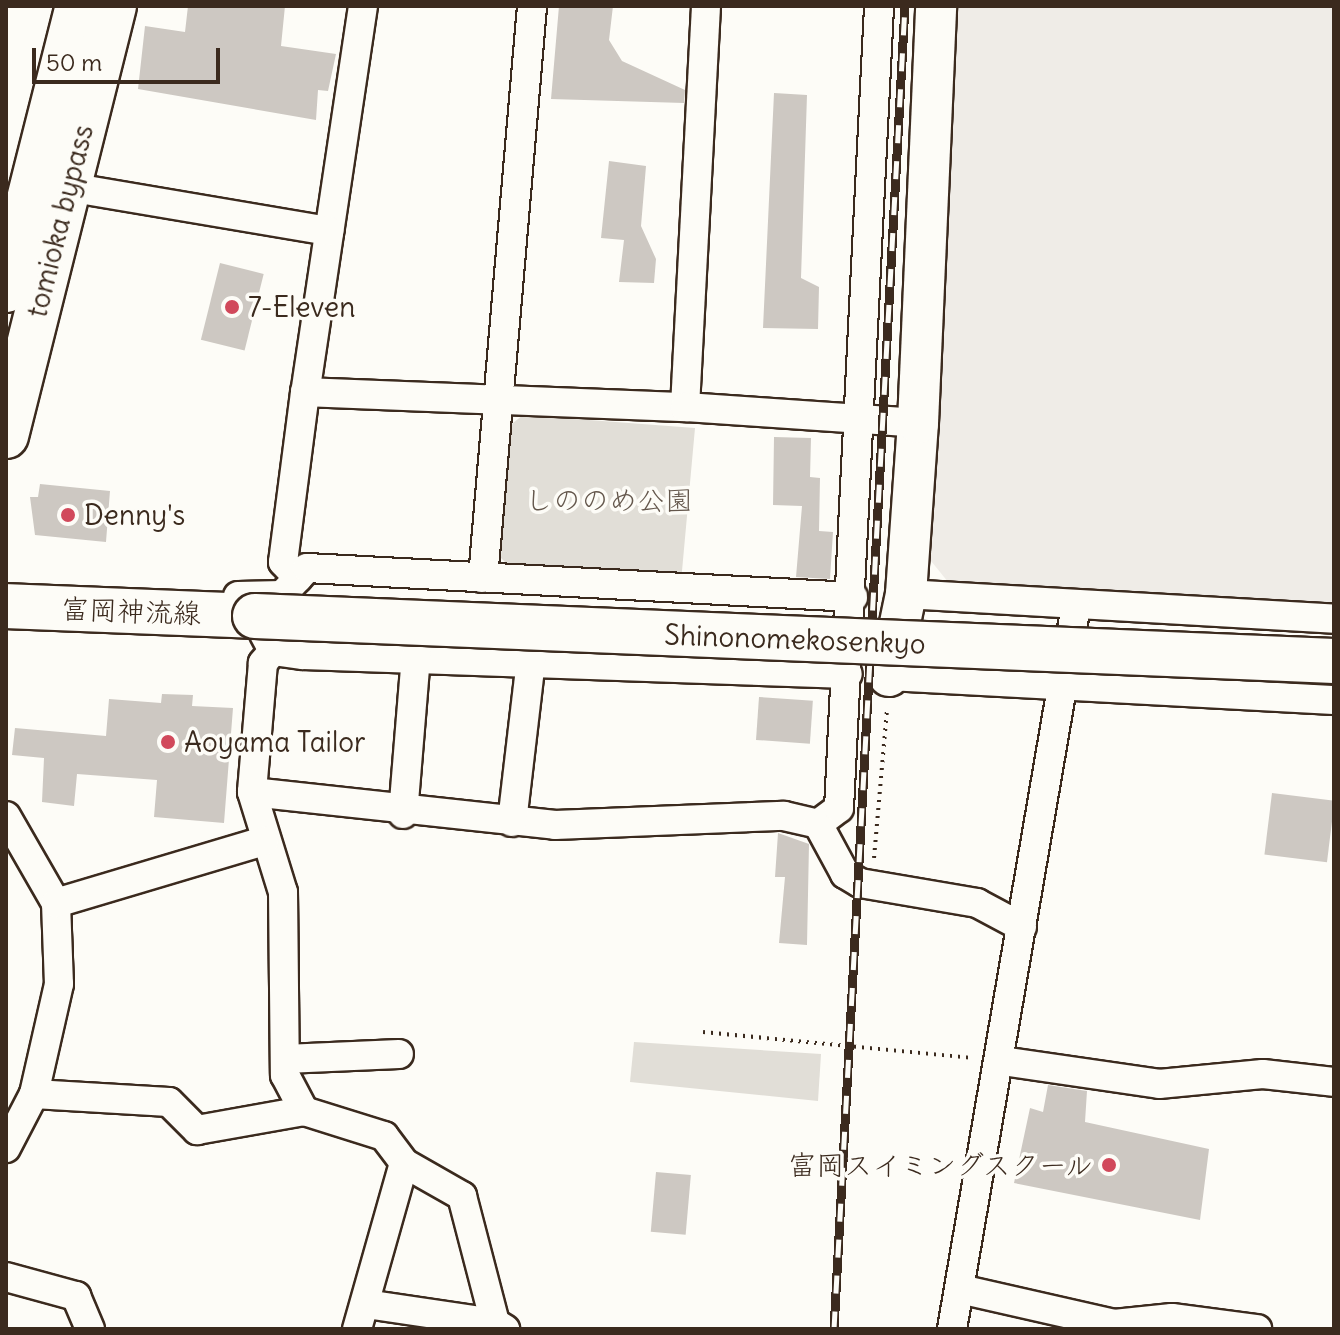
<!DOCTYPE html>
<html>
<head>
<meta charset="utf-8">
<style>
	body { margin:0 }
	#map { position:relative; width:1340px; height:1335px; overflow:hidden; background:#fdfcf7; font-family:Delius,"Klee One",sans-serif }
	div>[style] { position:absolute }
	.built>* { inset:0; background:#efece7 }
	.green>* { inset:0; background:#e1ded7 }
	.building>* { inset:0; background:#cdc8c2; transform-origin:0 0 }
	.path>* { height:4px; margin-top:-2px; transform-origin:0; background:repeating-linear-gradient(90deg,#3b2a1e 0 2px,transparent 0 8px) }
	.roads { filter:drop-shadow(2px 0 #3b2a1e) drop-shadow(-2px 0 #3b2a1e) drop-shadow(0 2px #3b2a1e) drop-shadow(0 -2px #3b2a1e) }
	.street>* { height:28px; margin:-14px; padding:0 14px; transform-origin:14px; border-radius:14px; background:#fdfcf7 }
	.secondary>* { height:40px; margin:-20px; padding:0 20px; transform-origin:20px; border-radius:20px; background:#fdfcf7 }
	.primary>* { height:44px; margin:-22px; padding:0 22px; transform-origin:22px; border-radius:22px; background:#fdfcf7 }
	.highway>* { height:44px; margin:-22px; padding:0 22px; transform-origin:22px; border-radius:22px; background:#fdfcf7 }
	.rail>* { height:9px; margin-top:-4.5px; transform-origin:0; background:repeating-linear-gradient(90deg,#fdfcf7 0 18px,#3b2a1e 0 36px); box-sizing:border-box; border-block:2px solid #3b2a1e }
	.bridges { filter:drop-shadow(2px 0 #3b2a1e) drop-shadow(-2px 0 #3b2a1e) drop-shadow(0 2px #3b2a1e) drop-shadow(0 -2px #3b2a1e) }
	.primary-bridge>* { height:44px; margin:-22px; padding:0 22px; transform-origin:22px; border-radius:22px; background:#fdfcf7 }
	.dots>* { width:22px; height:22px; translate:-50% -50%; box-sizing:border-box; border:4px solid #fdfcf7; border-radius:50% }
	span { translate:-50% -50%; white-space:nowrap; text-align:center; line-height:1.15; -webkit-text-stroke:7px #fdfcf7; paint-order:stroke }
	.street-label { font-size:28px; color:#3b2a1e }
	.poi-label { font-size:28px; color:#3b2a1e }
	.left { translate:0 -50%; text-align:left }
	.right { translate:-100% -50%; text-align:right }
	.park-label { font-size:28px; color:#64574c }
	.frame { position:absolute; inset:0; border:8px solid #3b2a1e; pointer-events:none }
	.scale { position:absolute; left:32px; top:48px; width:188px; height:36px; box-sizing:border-box; border:4px solid #3b2a1e; border-top:0; padding-left:10px; font-size:24px; line-height:28px; white-space:nowrap; color:#3b2a1e; -webkit-text-stroke:6px #fdfcf7; paint-order:stroke }
</style>
</head>
<body>
<div id="map">
	<div class="built">
		<i style="clip-path:polygon(950px 6px,1334px 6px,1334px 609px,957px 593px,927px 556px)"></i>
	</div>
	<div class="green">
		<i style="clip-path:polygon(523px 415px,695px 428px,681px 582px,516px 573px,501px 558px,508px 427px)"></i>
		<i style="clip-path:polygon(634px 1042px,821px 1054px,818px 1101px,630px 1082px)"></i>
	</div>
	<div class="building">
		<i style="clip-path:polygon(188px 6px,285px 6px,281px 46px,336px 54px,328px 91px,318px 90px,316px 120px,138px 89px,145px 26px,185px 32px)"></i>
		<i style="clip-path:polygon(559px 6px,613px 6px,609px 40px,622px 61px,685px 90px,684px 103px,551px 99px)"></i>
		<i style="clip-path:polygon(774px 93px,807px 95px,801px 278px,819px 287px,818px 329px,763px 328px)"></i>
		<i style="clip-path:polygon(609px 161px,646px 166px,641px 226px,656px 259px,654px 283px,619px 282px,624px 240px,601px 238px)"></i>
		<i style="left:220px;top:263px;width:45px;height:79px;rotate:14deg"></i>
		<i style="clip-path:polygon(774px 437px,811px 438px,810px 477px,820px 478px,819px 531px,833px 532px,830px 579px,796px 577px,802px 506px,773px 505px)"></i>
		<i style="clip-path:polygon(40px 484px,110px 491px,106px 542px,35px 535px,30px 497px,38px 497px)"></i>
		<i style="clip-path:polygon(162px 694px,193px 695px,192px 706px,233px 708px,224px 823px,154px 817px,157px 780px,77px 774px,74px 806px,42px 802px,44px 758px,12px 755px,15px 728px,106px 736px,109px 699px,161px 703px)"></i>
		<i style="left:759px;top:697px;width:54px;height:43px;rotate:4deg"></i>
		<i style="left:1272px;top:793px;width:63px;height:62px;rotate:7deg"></i>
		<i style="clip-path:polygon(778px 833px,809px 844px,807px 945px,779px 943px,785px 877px,775px 877px)"></i>
		<i style="clip-path:polygon(1048px 1085px,1087px 1091px,1085px 1122px,1209px 1149px,1200px 1220px,1014px 1183px,1030px 1108px,1043px 1112px)"></i>
		<i style="left:656px;top:1172px;width:35px;height:60px;rotate:5deg"></i>
	</div>
	<div class="path">
		<i style="left:874px;top:858px;width:151px;rotate:-85deg"></i>
		<i style="left:703px;top:1032px;width:270px;rotate:5.5deg"></i>
	</div>
	<div class="roads">
		<div class="street">
			<i style="left:363px;top:6px;width:390px;rotate:98.5deg"></i>
			<i style="left:305px;top:392px;width:380px;rotate:2.3deg"></i>
			<i style="left:685px;top:407px;width:402px;rotate:-87deg"></i>
			<i style="left:68px;top:187px;width:265px;rotate:9.6deg"></i>
			<i style="left:685px;top:407px;width:234px;rotate:3.9deg"></i>
			<i style="left:298px;top:578px;width:22px;rotate:-133deg"></i>
			<i style="left:283px;top:562px;width:171px;rotate:-82.6deg"></i>
			<i style="left:483px;top:578px;width:574px;rotate:-85.1deg"></i>
			<i style="left:906px;top:594px;width:429px;rotate:3.3deg"></i>
			<i style="left:238px;top:596px;width:44px;rotate:-1.3deg"></i>
			<i style="left:282px;top:595px;width:37px;rotate:-47deg"></i>
			<i style="left:307px;top:568px;width:547px;rotate:3.04deg"></i>
			<i style="left:264px;top:634px;width:19px;rotate:62deg"></i>
			<i style="left:273px;top:651px;width:30px;rotate:8deg"></i>
			<i style="left:303px;top:655px;width:545px;rotate:2deg"></i>
			<i style="left:273px;top:651px;width:16px;rotate:130deg"></i>
			<i style="left:263px;top:663px;width:129px;rotate:94.9deg"></i>
			<i style="left:252px;top:792px;width:105px;rotate:72.8deg"></i>
			<i style="left:283px;top:892px;width:183px;rotate:89.4deg"></i>
			<i style="left:285px;top:1075px;width:41px;rotate:62.2deg"></i>
			<i style="left:304px;top:1111px;width:84px;rotate:17.4deg"></i>
			<i style="left:384px;top:1136px;width:34px;rotate:53deg"></i>
			<i style="left:404px;top:1163px;width:173px;rotate:105.8deg"></i>
			<i style="left:889px;top:676px;width:446px;rotate:3.1deg"></i>
			<i style="left:252px;top:792px;width:305px;rotate:6.2deg"></i>
			<i style="left:555px;top:825px;width:229px;rotate:-2.3deg"></i>
			<i style="left:784px;top:816px;width:35px;rotate:13deg"></i>
			<i style="left:818px;top:824px;width:57px;rotate:61.6deg"></i>
			<i style="left:845px;top:874px;width:17px;rotate:31deg"></i>
			<i style="left:860px;top:883px;width:119px;rotate:9.7deg"></i>
			<i style="left:977px;top:903px;width:51px;rotate:28.1deg"></i>
			<i style="left:403px;top:814px;width:160px;rotate:-85.3deg"></i>
			<i style="left:6px;top:816px;width:100px;rotate:60.1deg"></i>
			<i style="left:56px;top:903px;width:81px;rotate:87.9deg"></i>
			<i style="left:59px;top:984px;width:113px;rotate:102.8deg"></i>
			<i style="left:34px;top:1094px;width:61px;rotate:117.4deg"></i>
			<i style="left:512px;top:822px;width:163px;rotate:-83.3deg"></i>
			<i style="left:818px;top:824px;width:26px;rotate:-37deg"></i>
			<i style="left:839px;top:808px;width:803px;rotate:-87.14deg"></i>
			<i style="left:56px;top:903px;width:217px;rotate:-16.6deg"></i>
			<i style="left:285px;top:1059px;width:114px;rotate:-2.5deg"></i>
			<i style="left:1002px;top:1061px;width:159px;rotate:8.3deg"></i>
			<i style="left:1159px;top:1084px;width:104px;rotate:-5.5deg"></i>
			<i style="left:1263px;top:1074px;width:71px;rotate:6.4deg"></i>
			<i style="left:34px;top:1094px;width:135px;rotate:3.4deg"></i>
			<i style="left:169px;top:1102px;width:40px;rotate:45deg"></i>
			<i style="left:197px;top:1130px;width:109px;rotate:-10.1deg"></i>
			<i style="left:404px;top:1163px;width:67px;rotate:29.6deg"></i>
			<i style="left:462px;top:1196px;width:131px;rotate:75.4deg"></i>
			<i style="left:495px;top:1323px;width:12px;rotate:31deg"></i>
			<i style="left:6px;top:1277px;width:73px;rotate:15.2deg"></i>
			<i style="left:76px;top:1296px;width:36px;rotate:67deg"></i>
			<i style="left:960px;top:1289px;width:158px;rotate:12.8deg"></i>
			<i style="left:1114px;top:1324px;width:58px;rotate:-5.9deg"></i>
			<i style="left:1172px;top:1318px;width:86px;rotate:7.4deg"></i>
			<i style="left:366px;top:1304px;width:130px;rotate:8.4deg"></i>
			<i style="left:952px;top:1329px;width:734px;rotate:-80.27deg"></i>
		</div>
		<div class="secondary">
			<i style="left:889px;top:676px;width:84px;rotate:-78.3deg"></i>
			<i style="left:906px;top:594px;width:171px;rotate:-86deg"></i>
			<i style="left:918px;top:423px;width:417px;rotate:-87.5deg"></i>
		</div>
		<div class="primary">
			<i style="left:6px;top:606px;width:249px;rotate:2.3deg"></i>
		</div>
		<div class="highway">
			<i style="left:6px;top:290px;width:293px;rotate:-75.8deg"></i>
			<i style="left:6px;top:436px;width:443px;rotate:-75.9deg"></i>
		</div>
	</div>
	<div class="rail">
		<i style="left:834px;top:1329px;width:1325px;rotate:-86.93deg"></i>
	</div>
	<div class="bridges">
		<div class="primary-bridge">
			<i style="left:255px;top:616px;width:1080px;rotate:2.39deg"></i>
		</div>
	</div>
	<div class="dots">
		<i style="left:232px;top:307px;background:#d1495b"></i>
		<i style="left:68px;top:515px;background:#d1495b"></i>
		<i style="left:168px;top:742px;background:#d1495b"></i>
		<i style="left:1109px;top:1165px;background:#d1495b"></i>
	</div>
	<div class="street-label">
		<span style="left:60px;top:221px;rotate:-76deg">tomioka bypass</span>
		<span style="left:131px;top:611px;rotate:2deg">富岡神流線</span>
		<span style="left:795px;top:639px;rotate:2deg">Shinonomekosenkyo</span>
	</div>
	<div class="poi-label">
		<span class="left" style="left:248px;top:307px">7-Eleven</span>
		<span class="left" style="left:84px;top:515px">Denny's</span>
		<span class="left" style="left:184px;top:742px">Aoyama Tailor</span>
		<span class="right" style="left:1093px;top:1165px">富岡スイミングスクール</span>
	</div>
	<div class="park-label">
		<span style="left:609px;top:500px">しののめ公園</span>
	</div>
	<div class="frame"></div>
	<div class="scale">50 m</div>
</div>
</body>
</html>
